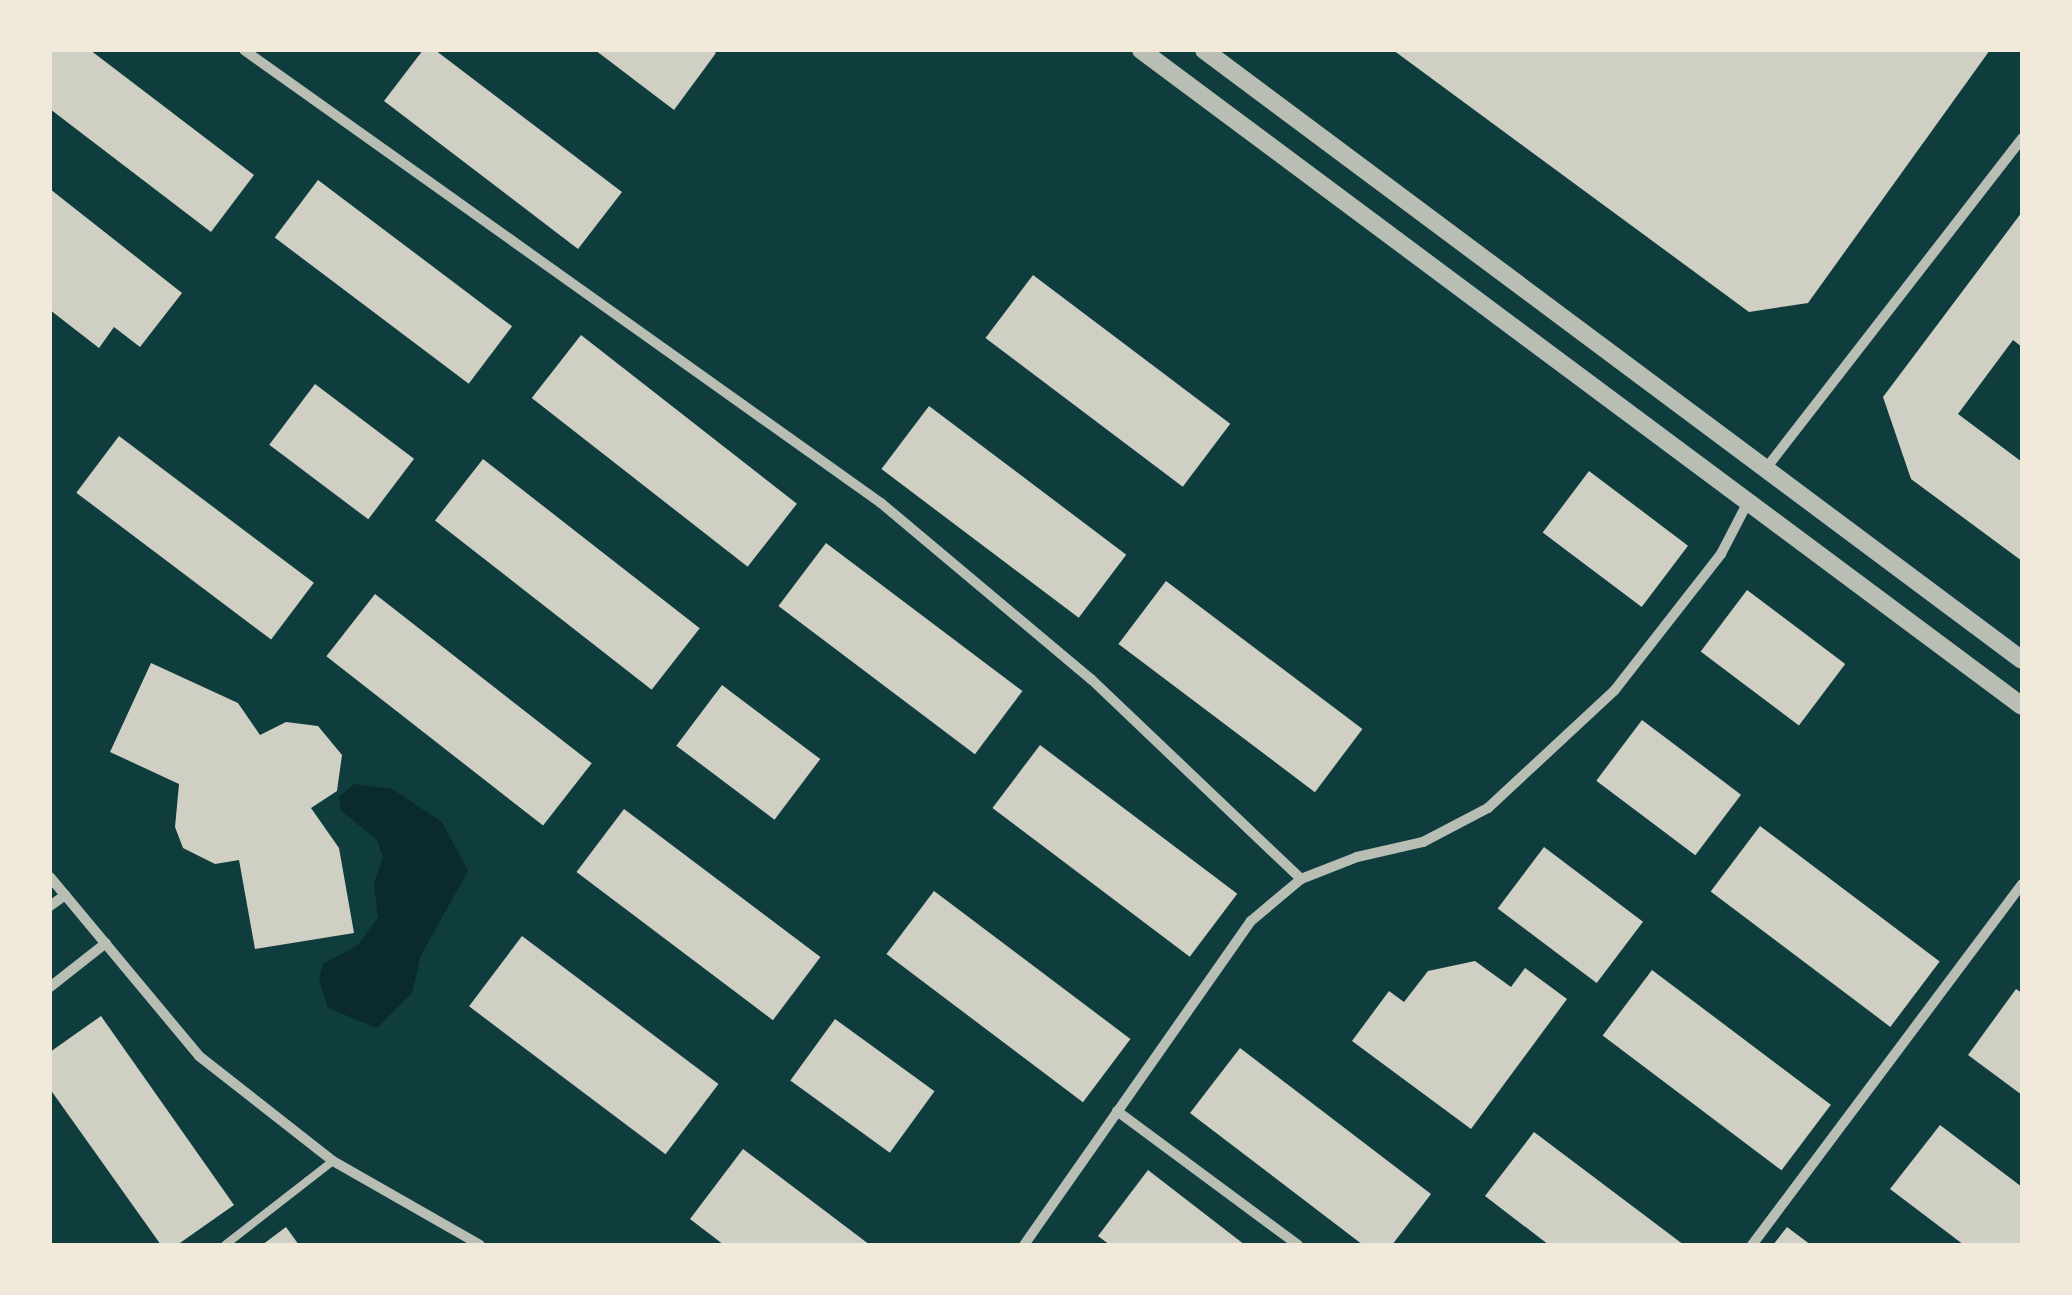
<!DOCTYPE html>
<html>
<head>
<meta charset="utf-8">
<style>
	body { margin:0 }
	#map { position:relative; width:2072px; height:1295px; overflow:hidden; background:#0f3d3e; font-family:Poppins,sans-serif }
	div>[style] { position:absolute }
	.water>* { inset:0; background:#0a2a2b }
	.building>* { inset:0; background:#cfcfc3; transform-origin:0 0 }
	.service>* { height:8px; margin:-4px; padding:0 4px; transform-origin:4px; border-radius:4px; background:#b8beb3 }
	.minor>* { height:10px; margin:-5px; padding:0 5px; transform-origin:5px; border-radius:5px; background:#b8beb3 }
	.tertiary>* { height:18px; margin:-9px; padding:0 9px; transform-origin:9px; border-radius:9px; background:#b8beb3 }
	span { translate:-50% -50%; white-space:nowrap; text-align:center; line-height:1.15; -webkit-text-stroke:8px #f1e9da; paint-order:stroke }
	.frame { position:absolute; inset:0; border:52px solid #f1e9da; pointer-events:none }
</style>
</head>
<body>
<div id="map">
	<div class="water">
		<i style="clip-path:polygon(354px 784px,392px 789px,442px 822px,468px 871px,421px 955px,412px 993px,377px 1028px,328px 1008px,319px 980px,323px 964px,358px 945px,378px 917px,374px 883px,383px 857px,377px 840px,341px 811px,339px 797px)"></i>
	</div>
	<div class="building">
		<i style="clip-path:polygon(50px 50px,90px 50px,254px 175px,211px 232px,50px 109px)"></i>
		<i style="clip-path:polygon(423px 50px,435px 50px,622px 192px,578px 249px,384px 101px)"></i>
		<i style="clip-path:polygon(595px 50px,712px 50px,716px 53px,674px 110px)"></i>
		<i style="clip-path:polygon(1393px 50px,1990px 50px,1808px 303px,1749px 312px)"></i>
		<i style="left:318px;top:180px;width:243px;height:72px;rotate:37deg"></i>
		<i style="clip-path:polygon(50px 189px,182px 293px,140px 347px,114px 327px,99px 348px,50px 310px)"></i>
		<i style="clip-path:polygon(2022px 212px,2022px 347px,2013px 340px,1958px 414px,2022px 462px,2022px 561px,1911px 479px,1883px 397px)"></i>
		<i style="left:1033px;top:275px;width:247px;height:79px;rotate:37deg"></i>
		<i style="left:581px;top:335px;width:274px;height:80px;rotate:38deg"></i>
		<i style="left:315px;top:384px;width:124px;height:76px;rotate:37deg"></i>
		<i style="left:929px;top:406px;width:247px;height:79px;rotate:37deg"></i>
		<i style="left:119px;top:436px;width:244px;height:71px;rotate:37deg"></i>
		<i style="left:483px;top:459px;width:275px;height:78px;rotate:38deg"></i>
		<i style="left:1589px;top:471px;width:124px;height:77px;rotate:37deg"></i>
		<i style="left:826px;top:543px;width:246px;height:79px;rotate:37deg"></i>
		<i style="left:1166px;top:581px;width:246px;height:79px;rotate:37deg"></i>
		<i style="left:1747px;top:590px;width:123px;height:77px;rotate:37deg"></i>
		<i style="left:375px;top:594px;width:275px;height:79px;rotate:38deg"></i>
		<i style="clip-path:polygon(151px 663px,238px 703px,260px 735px,286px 722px,318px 726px,342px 755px,337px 791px,311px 808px,339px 848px,354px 933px,255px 949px,239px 860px,215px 864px,183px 848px,175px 827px,179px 784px,110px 752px)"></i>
		<i style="left:722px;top:685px;width:123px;height:76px;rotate:37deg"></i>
		<i style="left:1642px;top:720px;width:124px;height:76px;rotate:37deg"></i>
		<i style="left:1040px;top:745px;width:247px;height:79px;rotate:37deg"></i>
		<i style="left:624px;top:809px;width:246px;height:79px;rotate:37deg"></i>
		<i style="left:1760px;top:826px;width:225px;height:82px;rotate:37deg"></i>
		<i style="left:1544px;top:847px;width:124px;height:77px;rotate:37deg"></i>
		<i style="left:934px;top:891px;width:246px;height:79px;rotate:37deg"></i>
		<i style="left:522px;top:936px;width:246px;height:88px;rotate:37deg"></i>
		<i style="clip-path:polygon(1475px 961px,1511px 987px,1525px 968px,1567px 999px,1471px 1129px,1352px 1041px,1389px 991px,1404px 1002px,1428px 971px)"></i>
		<i style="left:1652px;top:970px;width:224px;height:82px;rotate:37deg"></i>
		<i style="clip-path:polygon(2016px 989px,2022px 993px,2022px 1095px,1968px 1055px)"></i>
		<i style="clip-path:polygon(101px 1016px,234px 1205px,177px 1245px,161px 1245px,50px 1089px,50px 1052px)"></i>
		<i style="left:835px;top:1019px;width:123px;height:76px;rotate:36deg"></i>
		<i style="clip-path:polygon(1240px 1048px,1431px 1194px,1392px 1245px,1363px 1245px,1190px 1113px)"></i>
		<i style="clip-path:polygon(1940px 1125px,2022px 1187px,2022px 1245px,1964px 1245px,1890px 1189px)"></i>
		<i style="clip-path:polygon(1534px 1132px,1684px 1245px,1549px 1245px,1485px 1196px)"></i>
		<i style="clip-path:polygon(743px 1149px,870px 1245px,724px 1245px,690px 1219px)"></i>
		<i style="clip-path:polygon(1148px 1170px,1245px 1245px,1110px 1245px,1098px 1236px)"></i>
		<i style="clip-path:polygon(286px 1227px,299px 1245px,262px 1245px)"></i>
		<i style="clip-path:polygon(1787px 1227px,1811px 1245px,1773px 1245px)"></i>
	</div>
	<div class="service">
		<i style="left:225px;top:1245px;width:137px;rotate:-37.9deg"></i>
	</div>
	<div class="minor">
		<i style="left:244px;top:50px;width:782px;rotate:35.42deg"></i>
		<i style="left:881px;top:503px;width:274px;rotate:40deg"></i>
		<i style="left:1091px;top:679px;width:290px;rotate:43.6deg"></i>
		<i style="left:1764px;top:471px;width:421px;rotate:-52.2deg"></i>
		<i style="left:50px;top:877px;width:233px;rotate:50.2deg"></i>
		<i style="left:199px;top:1056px;width:170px;rotate:38.1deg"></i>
		<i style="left:333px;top:1161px;width:169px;rotate:29.7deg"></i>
		<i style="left:50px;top:906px;width:19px;rotate:-36deg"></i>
		<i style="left:50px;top:987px;width:71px;rotate:-38.2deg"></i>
		<i style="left:1117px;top:1111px;width:225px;rotate:36.5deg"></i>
		<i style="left:1024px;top:1245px;width:396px;rotate:-55deg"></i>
		<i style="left:1251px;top:921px;width:65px;rotate:-40deg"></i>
		<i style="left:1301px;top:879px;width:60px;rotate:-21.4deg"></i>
		<i style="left:1357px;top:857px;width:68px;rotate:-12.8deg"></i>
		<i style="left:1423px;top:842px;width:73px;rotate:-27.6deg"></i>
		<i style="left:1488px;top:808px;width:172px;rotate:-42.9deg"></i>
		<i style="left:1614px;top:691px;width:174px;rotate:-52deg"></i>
		<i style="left:1721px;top:554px;width:59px;rotate:-62.6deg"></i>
		<i style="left:1752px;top:1245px;width:451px;rotate:-53.2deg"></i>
	</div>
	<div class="tertiary">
		<i style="left:1141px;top:50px;width:1098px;rotate:36.67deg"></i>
		<i style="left:1204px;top:50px;width:1020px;rotate:36.71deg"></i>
	</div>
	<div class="frame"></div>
</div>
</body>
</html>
